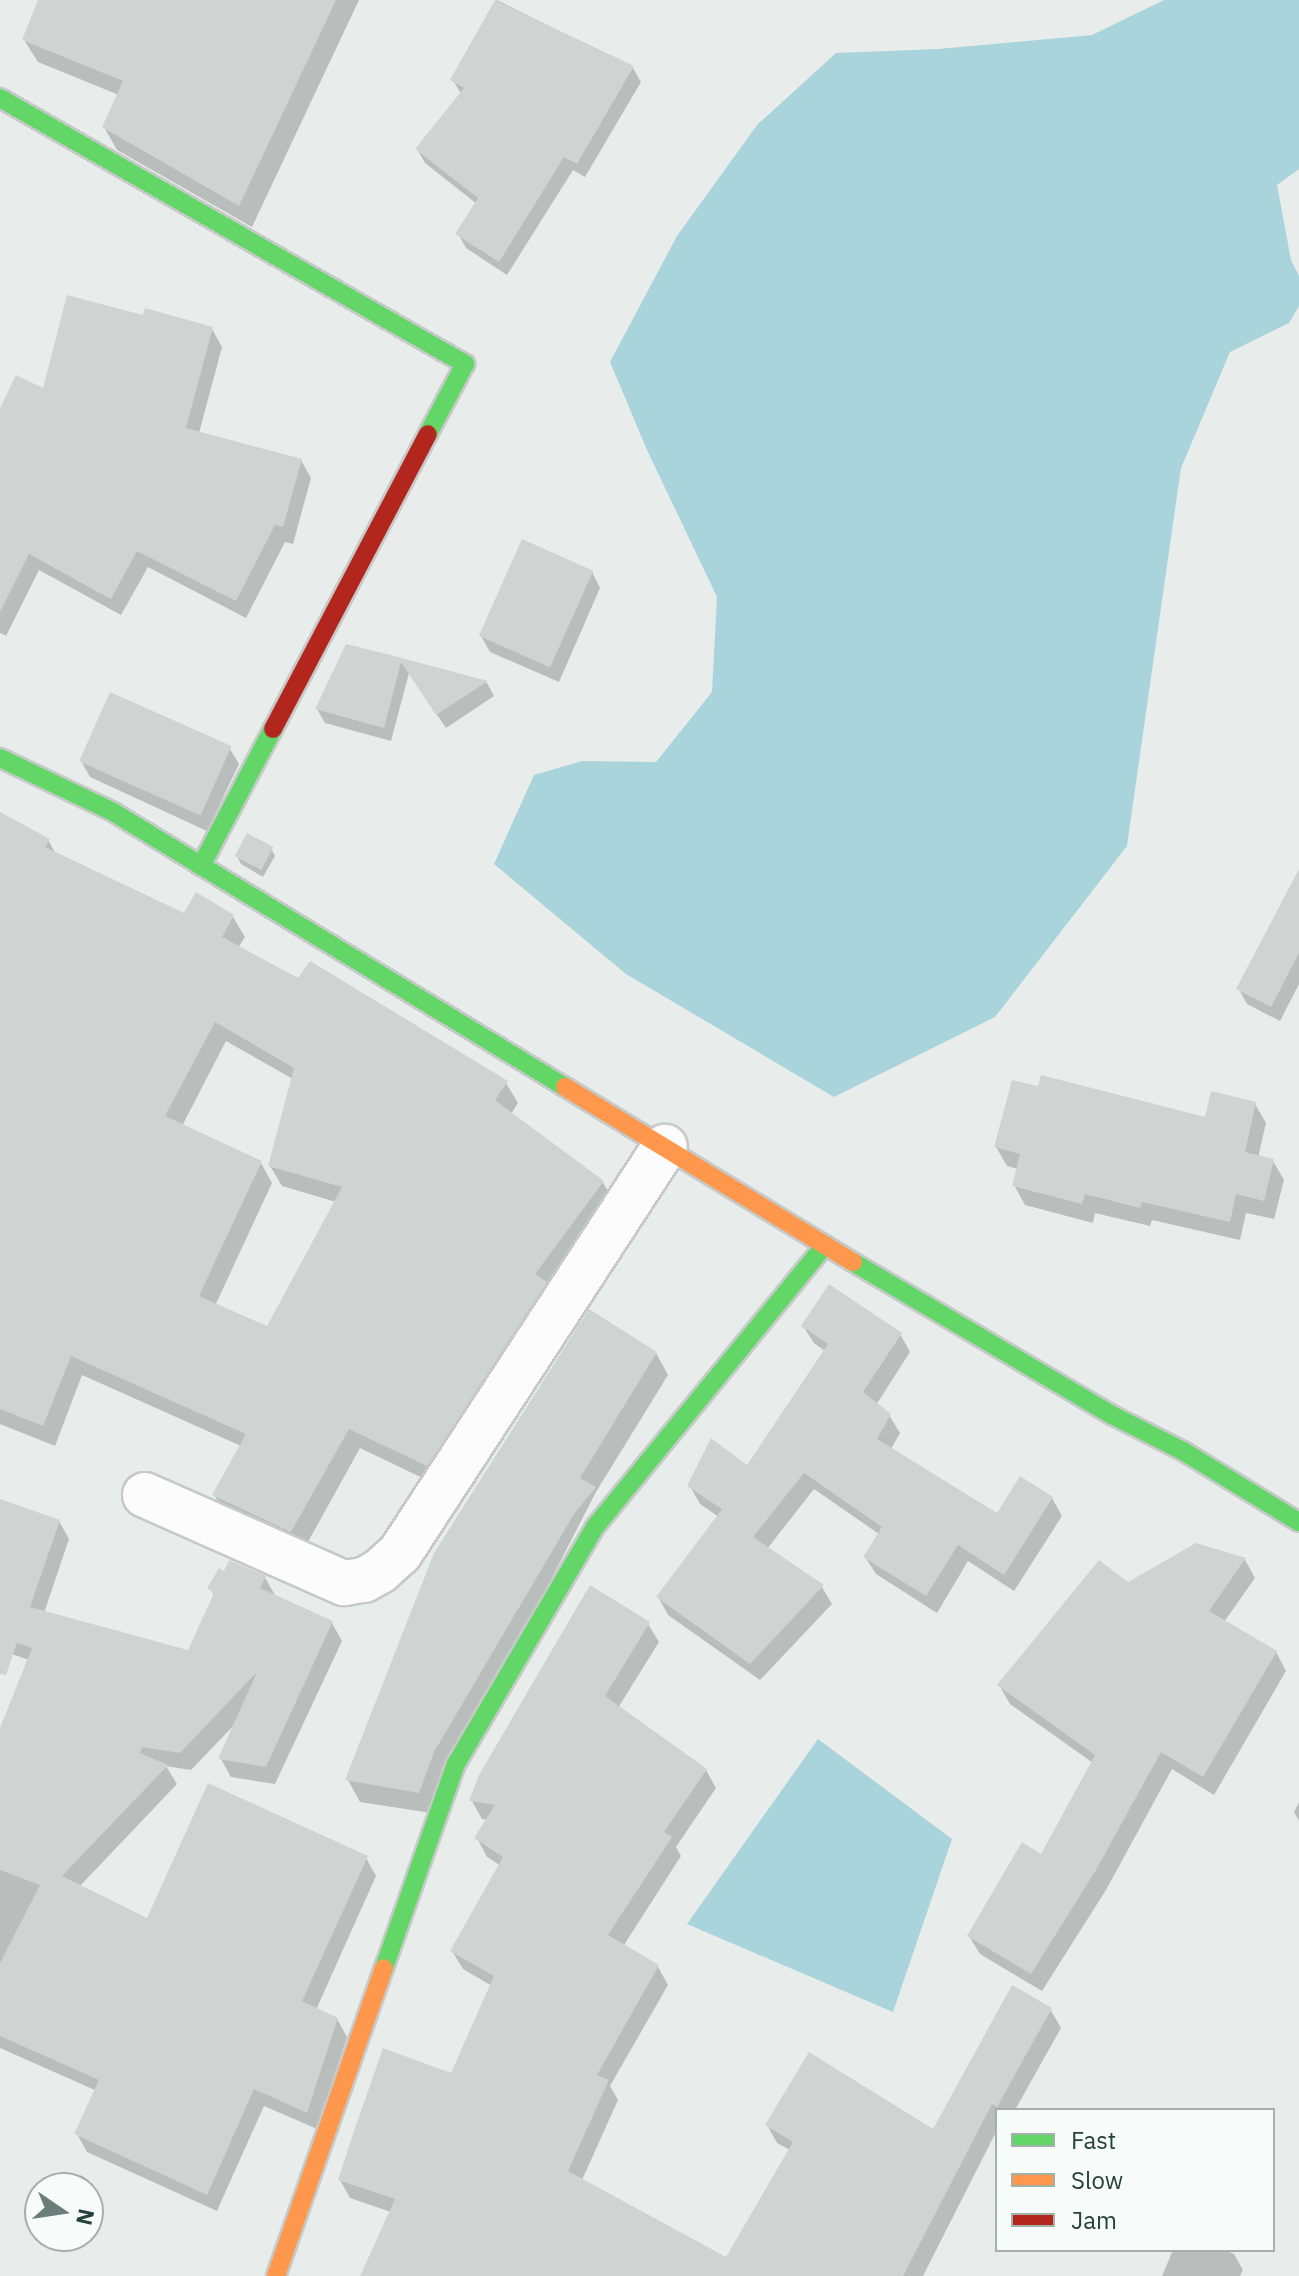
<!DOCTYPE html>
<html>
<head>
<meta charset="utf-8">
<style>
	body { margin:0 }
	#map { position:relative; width:1299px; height:2276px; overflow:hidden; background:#e8edeb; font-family:"IBM Plex Sans",sans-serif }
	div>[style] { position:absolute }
	.water>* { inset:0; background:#a9d4db }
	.shadow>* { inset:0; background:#0003 }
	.building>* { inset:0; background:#cfd4d2; transform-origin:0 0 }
	.roads { filter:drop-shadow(2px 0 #c5cac8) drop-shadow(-2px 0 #c5cac8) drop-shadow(0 2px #c5cac8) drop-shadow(0 -2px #c5cac8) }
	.street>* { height:44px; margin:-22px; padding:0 22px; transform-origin:22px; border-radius:22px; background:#fcfcfc }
	.fast>* { height:18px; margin:-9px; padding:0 9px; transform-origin:9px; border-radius:9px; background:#63d668 }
	.slow>* { height:18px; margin:-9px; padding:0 9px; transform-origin:9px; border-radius:9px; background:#ff974d }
	.jam>* { height:18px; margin:-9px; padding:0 9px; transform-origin:9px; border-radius:9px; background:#b3261e }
	span { translate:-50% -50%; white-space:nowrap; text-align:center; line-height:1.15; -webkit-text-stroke:6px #f7fbf9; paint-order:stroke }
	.legend { position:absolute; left:995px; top:2108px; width:280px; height:144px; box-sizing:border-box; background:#f7fbf9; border:2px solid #a3b1ad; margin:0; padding:10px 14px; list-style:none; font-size:24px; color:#24423a }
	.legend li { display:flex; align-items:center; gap:16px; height:40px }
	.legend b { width:40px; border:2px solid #a3b1ad }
	.north { position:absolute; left:24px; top:2172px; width:80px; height:80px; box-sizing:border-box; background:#f7fbf9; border:2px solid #a3b1ad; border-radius:50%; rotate:103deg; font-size:22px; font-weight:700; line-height:32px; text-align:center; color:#24423a }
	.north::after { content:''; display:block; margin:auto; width:28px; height:36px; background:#697e78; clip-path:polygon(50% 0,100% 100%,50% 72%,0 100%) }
</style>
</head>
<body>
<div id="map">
	<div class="water">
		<i style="clip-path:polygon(1164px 0,1299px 0,1299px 169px,1277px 185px,1291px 260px,1299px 276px,1299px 306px,1289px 323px,1230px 352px,1181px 468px,1127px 846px,995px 1017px,834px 1097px,626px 974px,494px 864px,534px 775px,582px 761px,656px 762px,712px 692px,717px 597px,647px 450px,610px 362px,677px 236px,757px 125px,836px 53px,938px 49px,1092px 35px)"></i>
		<i style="clip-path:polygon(818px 1739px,952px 1839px,893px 2012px,687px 1924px)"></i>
	</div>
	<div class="shadow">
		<i style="clip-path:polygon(41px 0,359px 0,252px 227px,117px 150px,104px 127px,119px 95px,38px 62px,24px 40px)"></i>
		<i style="clip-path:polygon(497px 0,633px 68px,641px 82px,585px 177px,573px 170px,507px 275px,466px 248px,458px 234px,477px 204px,425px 163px,417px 149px,461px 94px,453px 80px)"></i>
		<i style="clip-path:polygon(144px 318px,212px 329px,222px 347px,199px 433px,301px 460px,311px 478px,293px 544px,285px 542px,246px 618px,148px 567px,121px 615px,39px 570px,6px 636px,0 633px,0 413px,44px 391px)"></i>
		<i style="clip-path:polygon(592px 572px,600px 588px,559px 682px,490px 652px,481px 636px)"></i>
		<i style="clip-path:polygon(347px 646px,487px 683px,494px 696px,446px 728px,409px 673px,391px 741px,325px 723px,317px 709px)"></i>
		<i style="clip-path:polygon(230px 749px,239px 764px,207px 831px,90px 777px,81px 761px)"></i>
		<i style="clip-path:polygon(evenodd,0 813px,48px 840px,56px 854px,185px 915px,233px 917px,245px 937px,238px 948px,506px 1083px,518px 1103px,511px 1114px,603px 1183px,615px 1203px,439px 1486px,360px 1448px,303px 1551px,226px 1515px,214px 1495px,241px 1446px,82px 1375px,55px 1446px,0 1424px,0 813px,226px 1041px,293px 1079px,270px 1166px,282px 1186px,336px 1202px,268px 1329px,215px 1306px,272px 1183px,261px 1163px,182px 1126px,226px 1041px)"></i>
		<i style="clip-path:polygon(271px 848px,275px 856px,263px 877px,241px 864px,237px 856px)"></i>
		<i style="clip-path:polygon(1299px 873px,1299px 984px,1280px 1021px,1247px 1004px,1238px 988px)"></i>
		<i style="clip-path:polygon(1255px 1104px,1266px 1123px,1258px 1158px,1273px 1161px,1284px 1180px,1274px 1219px,1246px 1213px,1240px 1240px,1152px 1220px,1150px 1226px,1095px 1213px,1093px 1223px,1025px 1205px,1014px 1185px,1018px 1169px,1007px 1166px,996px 1147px,1206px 1119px)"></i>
		<i style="clip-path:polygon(803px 1326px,900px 1334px,910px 1352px,876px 1405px,889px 1415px,900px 1433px,891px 1449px,997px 1516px,1052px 1498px,1062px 1516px,1014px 1591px,968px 1561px,937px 1613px,876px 1574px,865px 1557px,879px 1534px,814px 1489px,767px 1549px,822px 1587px,832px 1604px,760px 1680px,668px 1615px,658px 1597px,719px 1517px,700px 1504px,690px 1486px,748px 1468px,825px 1351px,814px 1343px)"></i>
		<i style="clip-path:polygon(656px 1353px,668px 1375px,596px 1492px,431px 1813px,360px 1802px,348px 1780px)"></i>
		<i style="clip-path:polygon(0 1501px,59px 1521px,69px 1539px,44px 1613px,189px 1653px,215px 1597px,210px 1588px,265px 1578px,275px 1595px,332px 1623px,342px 1641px,275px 1784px,231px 1777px,221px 1759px,237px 1722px,191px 1770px,166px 1766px,177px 1784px,79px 1887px,148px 1921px,366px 1858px,376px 1876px,316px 2010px,337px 2019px,347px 2037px,317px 2129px,264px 2106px,217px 2211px,87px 2152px,77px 2134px,97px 2091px,0 2048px,0 1734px,29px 1660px,0 1650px)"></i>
		<i style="clip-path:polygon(1245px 1560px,1255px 1578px,1224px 1622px,1276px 1652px,1286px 1671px,1214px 1795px,1172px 1769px,1106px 1890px,1042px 1991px,980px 1954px,969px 1936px,1042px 1857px,1093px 1763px,1010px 1704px,999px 1685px,1128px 1585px)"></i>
		<i style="clip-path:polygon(648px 1624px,659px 1642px,618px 1708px,706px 1770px,716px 1788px,676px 1847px,681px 1856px,624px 1945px,658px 1967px,668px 1985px,610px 2086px,618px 2100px,582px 2180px,727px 2260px,790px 2150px,777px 2143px,767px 2125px,934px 2131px,1050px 2009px,1061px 2028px,1015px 2110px,997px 2110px,997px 2130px,923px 2276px,362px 2276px,391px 2212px,350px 2198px,340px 2180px,452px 2075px,492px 1986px,463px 1969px,452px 1951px,501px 1866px,487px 1857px,477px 1838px,488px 1820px,482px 1819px,472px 1801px)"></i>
		<i style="clip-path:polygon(1299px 1802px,1299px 1821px,1294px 1812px)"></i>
		<i style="clip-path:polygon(1173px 2250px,1224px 2250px,1234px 2254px,1243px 2270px,1240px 2276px,1162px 2276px)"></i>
	</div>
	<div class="building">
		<i style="clip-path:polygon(38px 0,336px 0,239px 206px,102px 127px,123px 81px,22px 40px)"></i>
		<i style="clip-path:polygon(495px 0,634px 66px,577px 164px,564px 157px,499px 262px,455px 234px,478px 198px,415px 149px,464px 88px,450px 80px)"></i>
		<i style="clip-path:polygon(67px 295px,143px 315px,145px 308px,213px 327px,186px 428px,302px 459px,283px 527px,275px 525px,236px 601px,137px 551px,111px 599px,29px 554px,0 612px,0 408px,16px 375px,43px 388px)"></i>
		<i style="left:522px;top:539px;width:78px;height:106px;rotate:24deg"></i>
		<i style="clip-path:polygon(346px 644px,398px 657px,488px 681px,436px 715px,401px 662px,384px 728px,315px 709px)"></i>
		<i style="left:110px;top:692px;width:133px;height:76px;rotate:24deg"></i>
		<i style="clip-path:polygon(evenodd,0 812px,50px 839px,45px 847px,184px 913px,196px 892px,234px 915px,222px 937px,298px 978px,310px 961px,508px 1081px,495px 1100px,604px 1181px,535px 1274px,547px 1282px,427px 1466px,349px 1429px,291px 1532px,212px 1495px,246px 1434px,71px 1356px,43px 1426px,0 1409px,0 812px,215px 1022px,294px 1068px,268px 1166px,342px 1187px,267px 1326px,199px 1296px,262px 1161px,165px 1116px,215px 1022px)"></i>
		<i style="left:247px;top:833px;width:30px;height:26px;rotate:28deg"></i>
		<i style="clip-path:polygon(1299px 869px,1299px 953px,1271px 1007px,1236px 989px)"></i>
		<i style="clip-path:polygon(1041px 1075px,1205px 1117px,1211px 1091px,1256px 1102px,1245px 1152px,1274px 1159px,1264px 1201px,1236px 1194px,1230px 1222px,1142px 1202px,1140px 1208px,1085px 1194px,1082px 1204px,1012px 1186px,1020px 1154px,994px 1147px,1012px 1080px,1038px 1086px)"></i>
		<i style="clip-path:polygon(829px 1284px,902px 1333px,863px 1392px,891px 1414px,877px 1439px,997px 1513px,1020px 1476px,1053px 1497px,1004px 1575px,958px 1545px,926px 1596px,863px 1557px,882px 1527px,804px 1473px,753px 1537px,824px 1585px,750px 1664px,656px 1597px,722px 1509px,687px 1486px,711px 1438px,747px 1465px,828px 1344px,801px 1326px)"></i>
		<i style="clip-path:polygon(589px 1309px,657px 1352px,580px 1478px,596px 1487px,574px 1514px,434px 1752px,419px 1793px,345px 1780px,434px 1553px)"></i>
		<i style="clip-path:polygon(0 1499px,60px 1520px,30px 1607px,188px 1650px,214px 1593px,207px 1588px,219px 1568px,224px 1571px,229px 1560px,266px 1576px,260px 1588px,333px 1621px,266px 1767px,218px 1759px,257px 1672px,180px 1753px,142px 1747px,140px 1753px,168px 1765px,62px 1876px,147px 1918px,208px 1783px,368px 1856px,302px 2001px,338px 2018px,307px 2113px,254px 2089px,207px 2195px,74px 2134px,99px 2080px,0 2036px,0 1963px,40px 1885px,0 1870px,0 1728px,32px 1648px,17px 1643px,6px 1675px,0 1674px)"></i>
		<i style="clip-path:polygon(1196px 1543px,1246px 1558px,1209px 1611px,1277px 1651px,1203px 1777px,1161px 1752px,1096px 1870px,1031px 1974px,967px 1936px,1022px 1842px,1041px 1854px,1095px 1755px,997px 1685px,1099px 1560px,1128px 1582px)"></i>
		<i style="clip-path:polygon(590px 1585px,650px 1622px,605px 1696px,707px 1769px,664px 1832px,672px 1837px,608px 1935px,659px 1965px,597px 2075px,609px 2080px,568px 2171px,726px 2257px,793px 2142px,765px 2125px,809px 2052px,933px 2129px,1012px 1985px,1052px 2008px,997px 2107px,992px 2104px,903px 2276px,360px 2276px,395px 2199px,338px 2180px,353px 2134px,383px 2048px,451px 2073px,494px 1976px,450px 1951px,503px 1857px,474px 1838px,495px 1805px,469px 1801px,479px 1775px)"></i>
	</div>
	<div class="roads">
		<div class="street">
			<i style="left:145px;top:1495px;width:218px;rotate:23.9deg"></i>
			<i style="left:344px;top:1583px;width:20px;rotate:-9deg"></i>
			<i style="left:364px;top:1580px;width:18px;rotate:-29deg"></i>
			<i style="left:380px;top:1571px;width:27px;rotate:-42deg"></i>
			<i style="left:400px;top:1553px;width:485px;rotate:-56.9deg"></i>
		</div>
		<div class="fast">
			<i style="left:0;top:98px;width:536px;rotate:29.77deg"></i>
			<i style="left:465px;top:364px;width:79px;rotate:117.9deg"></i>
			<i style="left:0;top:758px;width:125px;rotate:25.5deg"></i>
			<i style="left:113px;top:812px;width:529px;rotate:31.32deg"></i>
			<i style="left:201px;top:866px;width:155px;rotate:-62.3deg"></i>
			<i style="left:853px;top:1262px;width:301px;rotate:30.6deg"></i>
			<i style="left:1112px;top:1415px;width:80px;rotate:26.9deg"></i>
			<i style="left:1183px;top:1451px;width:136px;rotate:31.5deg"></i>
			<i style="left:384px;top:1968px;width:216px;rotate:-70.6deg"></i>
			<i style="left:456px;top:1764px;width:275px;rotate:-59.6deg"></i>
			<i style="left:595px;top:1527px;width:364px;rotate:-50.8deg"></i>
		</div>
		<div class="slow">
			<i style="left:565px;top:1087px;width:337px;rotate:31.3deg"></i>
			<i style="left:276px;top:2276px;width:326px;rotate:-70.7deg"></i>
		</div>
		<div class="jam">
			<i style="left:273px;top:729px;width:333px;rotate:-62.3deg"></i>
		</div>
	</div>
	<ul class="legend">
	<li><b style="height:10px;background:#63d668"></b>Fast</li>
	<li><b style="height:10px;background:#ff974d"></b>Slow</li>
	<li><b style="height:10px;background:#b3261e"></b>Jam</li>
	</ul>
	<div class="north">N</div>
</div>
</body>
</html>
